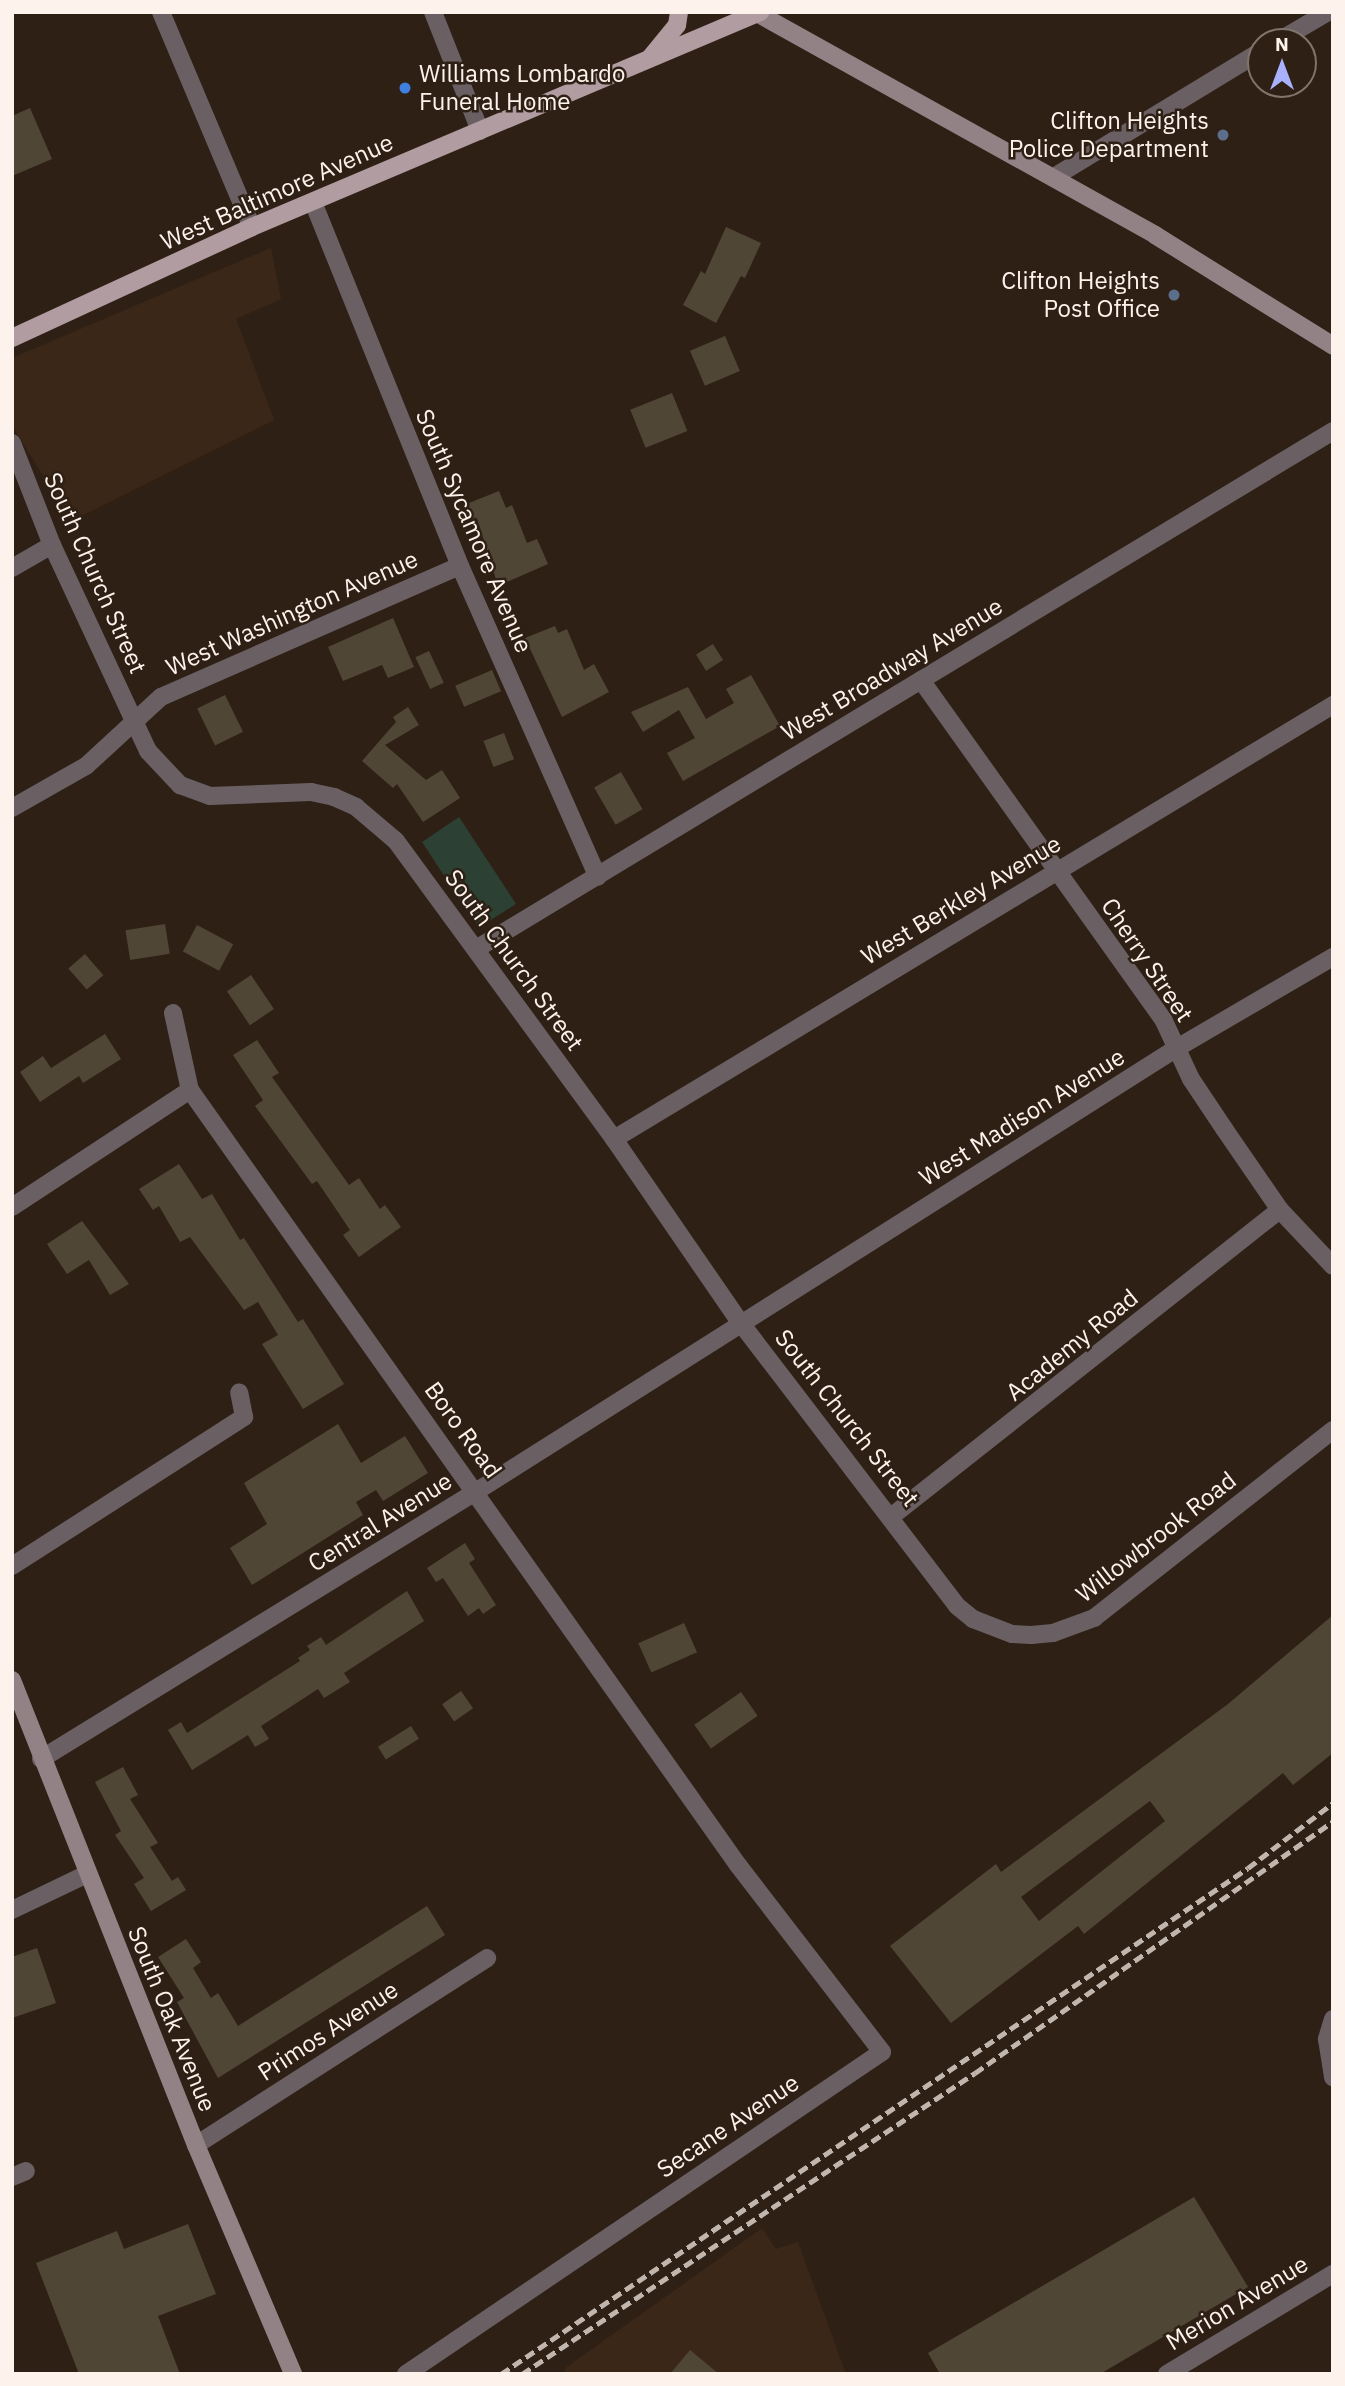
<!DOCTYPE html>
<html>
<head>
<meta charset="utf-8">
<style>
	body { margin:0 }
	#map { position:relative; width:1345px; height:2386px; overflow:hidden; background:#2f2016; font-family:"IBM Plex Sans",sans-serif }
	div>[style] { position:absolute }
	.built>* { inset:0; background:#3b2718 }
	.green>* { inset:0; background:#2c4033 }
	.building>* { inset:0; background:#504636; transform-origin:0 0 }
	.street>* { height:18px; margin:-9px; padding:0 9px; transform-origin:9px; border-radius:9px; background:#6a6063 }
	.secondary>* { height:18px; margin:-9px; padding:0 9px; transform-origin:9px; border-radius:9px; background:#928286 }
	.primary>* { height:18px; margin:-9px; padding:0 9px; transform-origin:9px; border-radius:9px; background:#b09ca1 }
	.rail>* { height:5px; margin-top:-2.5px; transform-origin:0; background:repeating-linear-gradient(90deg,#c1b6ae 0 10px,transparent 0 15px) }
	.dots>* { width:19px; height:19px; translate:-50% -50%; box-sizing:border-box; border:4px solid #2f2016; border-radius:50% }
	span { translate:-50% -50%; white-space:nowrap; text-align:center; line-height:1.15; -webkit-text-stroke:5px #2f2016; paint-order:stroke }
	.poi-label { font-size:24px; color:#fdf3ec }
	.left { translate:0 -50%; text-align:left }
	.right { translate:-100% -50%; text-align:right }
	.street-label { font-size:24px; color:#fdf3ec }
	.frame { position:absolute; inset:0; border:14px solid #fdf3ec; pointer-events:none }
	.north { position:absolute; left:1247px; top:28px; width:70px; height:70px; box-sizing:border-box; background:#2f2016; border:2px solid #81746c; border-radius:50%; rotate:0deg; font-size:19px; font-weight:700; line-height:28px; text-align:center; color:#fdf3ec }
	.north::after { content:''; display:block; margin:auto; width:24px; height:32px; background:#a9b0fc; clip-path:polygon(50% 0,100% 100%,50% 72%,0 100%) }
</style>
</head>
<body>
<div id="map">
	<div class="built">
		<i style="clip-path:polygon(271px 248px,281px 299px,236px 319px,274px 420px,71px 521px,12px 425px,12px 358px)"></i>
		<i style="clip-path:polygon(762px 2228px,776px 2249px,798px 2242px,846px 2374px,567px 2374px,564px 2369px)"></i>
	</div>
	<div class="green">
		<i style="clip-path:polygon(459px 817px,516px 904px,483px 925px,475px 923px,422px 842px)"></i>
	</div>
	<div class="building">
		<i style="clip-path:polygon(30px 108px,52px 159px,12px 176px,12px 116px)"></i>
		<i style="clip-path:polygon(726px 227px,761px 243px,745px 278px,741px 276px,716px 323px,683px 305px,701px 271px,705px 274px)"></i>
		<i style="left:725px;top:336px;width:38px;height:38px;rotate:67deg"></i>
		<i style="left:672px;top:393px;width:41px;height:45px;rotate:68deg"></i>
		<i style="clip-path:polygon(499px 491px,506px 508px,512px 505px,527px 543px,537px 539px,548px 564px,498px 586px,477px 518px,471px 521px,464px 505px)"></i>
		<i style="clip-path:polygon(393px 618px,414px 667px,388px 678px,382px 665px,343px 681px,328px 647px)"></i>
		<i style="clip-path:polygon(555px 626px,558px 633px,567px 629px,584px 670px,594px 664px,609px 692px,562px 717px,525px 638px)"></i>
		<i style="left:713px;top:644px;width:19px;height:20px;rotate:58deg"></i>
		<i style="left:429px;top:651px;width:35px;height:15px;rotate:65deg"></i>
		<i style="left:492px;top:670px;width:23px;height:40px;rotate:67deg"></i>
		<i style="clip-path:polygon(751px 675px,780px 726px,683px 781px,667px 753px,695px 738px,679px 710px,643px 732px,631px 712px,688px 687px,706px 719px,734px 703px,726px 689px)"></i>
		<i style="left:225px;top:695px;width:41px;height:31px;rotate:64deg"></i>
		<i style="clip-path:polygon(408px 707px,419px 725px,385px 745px,426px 780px,442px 770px,460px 798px,423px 822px,397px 784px,393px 788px,362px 761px,396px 722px,393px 717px)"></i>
		<i style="left:504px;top:733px;width:28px;height:22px;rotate:69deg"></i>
		<i style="left:621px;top:772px;width:43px;height:31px;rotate:60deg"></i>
		<i style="left:165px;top:924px;width:30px;height:40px;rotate:81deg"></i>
		<i style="left:197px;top:925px;width:41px;height:30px;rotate:28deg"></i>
		<i style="left:85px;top:954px;width:28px;height:22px;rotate:49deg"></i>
		<i style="left:251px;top:975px;width:41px;height:29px;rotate:56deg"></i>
		<i style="clip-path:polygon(105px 1034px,121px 1059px,83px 1083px,79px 1076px,40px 1102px,20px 1072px,43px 1056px,51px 1068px)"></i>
		<i style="clip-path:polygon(257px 1040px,279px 1073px,272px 1077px,349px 1185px,359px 1178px,380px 1209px,385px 1205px,401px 1227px,359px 1257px,343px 1235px,350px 1230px,317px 1181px,312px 1184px,255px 1106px,263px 1100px,233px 1055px)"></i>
		<i style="clip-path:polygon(179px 1164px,202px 1199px,212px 1194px,240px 1240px,244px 1238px,298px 1322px,303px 1319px,344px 1384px,303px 1409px,262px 1344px,278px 1335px,258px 1302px,244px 1310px,190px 1237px,180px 1242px,159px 1206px,153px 1210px,139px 1189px)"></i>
		<i style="clip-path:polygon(82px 1221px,129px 1284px,110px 1295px,89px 1260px,67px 1274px,47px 1244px)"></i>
		<i style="clip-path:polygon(338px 1424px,361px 1463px,405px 1436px,428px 1473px,383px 1501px,376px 1490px,356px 1502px,363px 1515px,252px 1585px,230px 1548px,267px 1524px,244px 1483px)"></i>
		<i style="clip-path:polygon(465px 1543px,475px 1559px,469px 1563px,496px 1605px,483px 1614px,479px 1608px,468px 1616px,443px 1578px,436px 1582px,427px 1568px)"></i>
		<i style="clip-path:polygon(407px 1591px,424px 1621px,344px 1673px,350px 1682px,324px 1698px,318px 1689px,261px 1726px,269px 1739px,255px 1747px,248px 1735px,192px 1770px,168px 1730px,181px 1722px,187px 1733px,300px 1661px,298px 1658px,310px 1650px,307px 1646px,321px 1637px,326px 1645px)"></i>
		<i style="clip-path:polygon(evenodd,1333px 1615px,1333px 1753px,1293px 1785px,1283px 1773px,1084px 1934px,1078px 1926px,951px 2023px,890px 1946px,996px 1864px,1001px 1872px,1228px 1704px,1333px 1615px,1150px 1801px,1165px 1821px,1039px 1921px,1021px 1897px,1150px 1801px)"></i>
		<i style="left:684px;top:1623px;width:32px;height:50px;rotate:66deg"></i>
		<i style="left:461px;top:1691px;width:21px;height:23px;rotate:55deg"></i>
		<i style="left:741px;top:1692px;width:29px;height:57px;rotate:55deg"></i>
		<i style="left:411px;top:1726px;width:15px;height:39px;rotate:58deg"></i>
		<i style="clip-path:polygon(123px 1767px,138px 1795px,130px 1799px,158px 1843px,150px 1847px,172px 1881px,178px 1877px,186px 1890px,151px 1911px,134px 1884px,144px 1878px,115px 1835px,121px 1831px,95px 1782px)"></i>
		<i style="clip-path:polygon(427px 1906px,445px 1935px,218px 2078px,177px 2002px,184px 1998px,158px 1957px,186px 1939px,201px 1962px,193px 1968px,211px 1998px,218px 1993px,238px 2026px)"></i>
		<i style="clip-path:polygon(37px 1948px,56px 2003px,12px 2018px,12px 1957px)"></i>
		<i style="clip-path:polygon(1194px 2197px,1248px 2287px,1100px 2374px,940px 2374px,928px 2353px)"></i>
		<i style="clip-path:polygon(188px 2224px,216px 2294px,158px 2316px,180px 2374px,79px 2374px,36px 2263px,117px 2231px,124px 2249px)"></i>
		<i style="clip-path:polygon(690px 2350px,719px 2374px,670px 2374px)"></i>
	</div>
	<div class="street">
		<i style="left:161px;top:12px;width:233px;rotate:67.1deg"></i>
		<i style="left:433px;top:12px;width:128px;rotate:68.4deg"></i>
		<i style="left:1277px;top:42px;width:59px;rotate:-30.5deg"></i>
		<i style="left:1054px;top:177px;width:242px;rotate:-31.3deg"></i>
		<i style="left:313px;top:202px;width:393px;rotate:68deg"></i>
		<i style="left:460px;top:566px;width:340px;rotate:66.1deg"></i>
		<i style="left:12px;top:443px;width:110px;rotate:68.6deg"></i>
		<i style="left:52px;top:545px;width:227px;rotate:65deg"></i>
		<i style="left:148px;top:751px;width:47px;rotate:46.7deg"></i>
		<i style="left:180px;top:785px;width:32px;rotate:20deg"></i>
		<i style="left:210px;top:796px;width:101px;rotate:-2.3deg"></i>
		<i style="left:311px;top:792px;width:24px;rotate:12deg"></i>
		<i style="left:334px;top:797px;width:24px;rotate:24deg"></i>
		<i style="left:356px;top:807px;width:52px;rotate:40.4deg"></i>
		<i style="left:396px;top:841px;width:369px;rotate:53.8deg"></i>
		<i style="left:614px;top:1139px;width:222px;rotate:55.5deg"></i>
		<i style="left:740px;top:1322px;width:357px;rotate:52.6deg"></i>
		<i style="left:957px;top:1606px;width:21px;rotate:39deg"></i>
		<i style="left:973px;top:1619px;width:42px;rotate:21deg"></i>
		<i style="left:1012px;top:1634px;width:19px;rotate:3deg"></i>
		<i style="left:1031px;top:1635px;width:22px;rotate:-5deg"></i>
		<i style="left:1053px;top:1633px;width:44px;rotate:-20.1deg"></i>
		<i style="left:1094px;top:1618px;width:304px;rotate:-38.2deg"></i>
		<i style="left:12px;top:568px;width:46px;rotate:-29.9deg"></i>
		<i style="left:921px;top:680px;width:417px;rotate:54.5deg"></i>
		<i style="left:1163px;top:1019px;width:66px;rotate:65deg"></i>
		<i style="left:1191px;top:1079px;width:61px;rotate:56.3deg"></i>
		<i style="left:1225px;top:1130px;width:97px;rotate:55.5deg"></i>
		<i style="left:1280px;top:1210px;width:77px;rotate:46.6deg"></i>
		<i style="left:12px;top:808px;width:85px;rotate:-29.6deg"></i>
		<i style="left:86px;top:766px;width:102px;rotate:-42.6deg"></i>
		<i style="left:161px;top:697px;width:326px;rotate:-23.7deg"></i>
		<i style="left:476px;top:949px;width:1001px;rotate:-31.15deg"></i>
		<i style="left:173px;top:1013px;width:79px;rotate:77.6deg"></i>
		<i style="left:190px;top:1090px;width:949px;rotate:54.74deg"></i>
		<i style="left:738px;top:1865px;width:236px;rotate:52.4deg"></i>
		<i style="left:882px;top:2052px;width:575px;rotate:145.92deg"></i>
		<i style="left:614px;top:1139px;width:840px;rotate:-31.12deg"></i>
		<i style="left:12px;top:1207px;width:213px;rotate:-33.3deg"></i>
		<i style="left:892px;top:1516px;width:494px;rotate:-38.3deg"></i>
		<i style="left:12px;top:1566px;width:276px;rotate:-32.7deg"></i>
		<i style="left:244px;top:1417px;width:25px;rotate:-101deg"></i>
		<i style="left:41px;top:1759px;width:512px;rotate:-31.58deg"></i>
		<i style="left:477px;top:1491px;width:828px;rotate:-32.33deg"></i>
		<i style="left:1177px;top:1048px;width:181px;rotate:-30.3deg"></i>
		<i style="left:12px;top:1910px;width:83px;rotate:-25.6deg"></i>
		<i style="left:1333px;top:2019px;width:21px;rotate:107deg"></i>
		<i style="left:1327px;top:2039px;width:39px;rotate:81deg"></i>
		<i style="left:196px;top:2145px;width:346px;rotate:-32.7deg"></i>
		<i style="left:12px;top:2177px;width:15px;rotate:-23deg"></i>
		<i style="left:1167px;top:2374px;width:194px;rotate:-31.1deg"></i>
	</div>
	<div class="secondary">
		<i style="left:755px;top:12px;width:458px;rotate:29.1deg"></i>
		<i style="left:1155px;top:235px;width:210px;rotate:31.9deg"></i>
		<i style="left:12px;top:1680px;width:500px;rotate:68.41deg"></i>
		<i style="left:196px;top:2145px;width:249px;rotate:67deg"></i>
	</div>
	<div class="primary">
		<i style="left:650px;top:58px;width:43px;rotate:-50.7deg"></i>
		<i style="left:677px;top:25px;width:13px;rotate:-81deg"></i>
		<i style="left:12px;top:338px;width:264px;rotate:-24.8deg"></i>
		<i style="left:252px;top:227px;width:552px;rotate:-22.94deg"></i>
	</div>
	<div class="rail">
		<i style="left:501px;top:2374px;width:902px;rotate:-34.11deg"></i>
		<i style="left:1248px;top:1868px;width:107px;rotate:-37.4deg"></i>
		<i style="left:522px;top:2374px;width:544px;rotate:-33.6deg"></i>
		<i style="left:975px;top:2073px;width:438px;rotate:-35.1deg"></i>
	</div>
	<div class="dots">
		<i style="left:405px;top:88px;background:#3f7fe0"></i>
		<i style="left:1223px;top:135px;background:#5c6f8a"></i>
		<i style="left:1174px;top:295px;background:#5c6f8a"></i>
	</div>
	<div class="poi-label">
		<span class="left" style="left:419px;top:88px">Williams Lombardo<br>Funeral Home</span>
		<span class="right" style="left:1209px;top:135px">Clifton Heights<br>Police Department</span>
		<span class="right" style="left:1160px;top:295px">Clifton Heights<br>Post Office</span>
	</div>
	<div class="street-label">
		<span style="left:277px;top:192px;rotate:-24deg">West Baltimore Avenue</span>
		<span style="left:474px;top:531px;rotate:67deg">South Sycamore Avenue</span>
		<span style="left:95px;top:573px;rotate:66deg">South Church Street</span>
		<span style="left:292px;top:613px;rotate:-24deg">West Washington Avenue</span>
		<span style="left:892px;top:669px;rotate:-31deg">West Broadway Avenue</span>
		<span style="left:961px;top:900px;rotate:-31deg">West Berkley Avenue</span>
		<span style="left:514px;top:960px;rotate:54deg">South Church Street</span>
		<span style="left:1147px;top:960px;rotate:56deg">Cherry Street</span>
		<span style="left:1022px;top:1117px;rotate:-32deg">West Madison Avenue</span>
		<span style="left:1072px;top:1345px;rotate:-39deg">Academy Road</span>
		<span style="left:847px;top:1418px;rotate:52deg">South Church Street</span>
		<span style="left:463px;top:1430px;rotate:54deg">Boro Road</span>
		<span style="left:380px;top:1522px;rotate:-32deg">Central Avenue</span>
		<span style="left:1156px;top:1537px;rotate:-38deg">Willowbrook Road</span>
		<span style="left:172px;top:2019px;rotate:68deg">South Oak Avenue</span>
		<span style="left:328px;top:2031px;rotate:-33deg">Primos Avenue</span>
		<span style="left:728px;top:2126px;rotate:-34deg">Secane Avenue</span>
		<span style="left:1237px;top:2303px;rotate:-31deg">Merion Avenue</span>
	</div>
	<div class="frame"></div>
	<div class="north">N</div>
</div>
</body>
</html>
